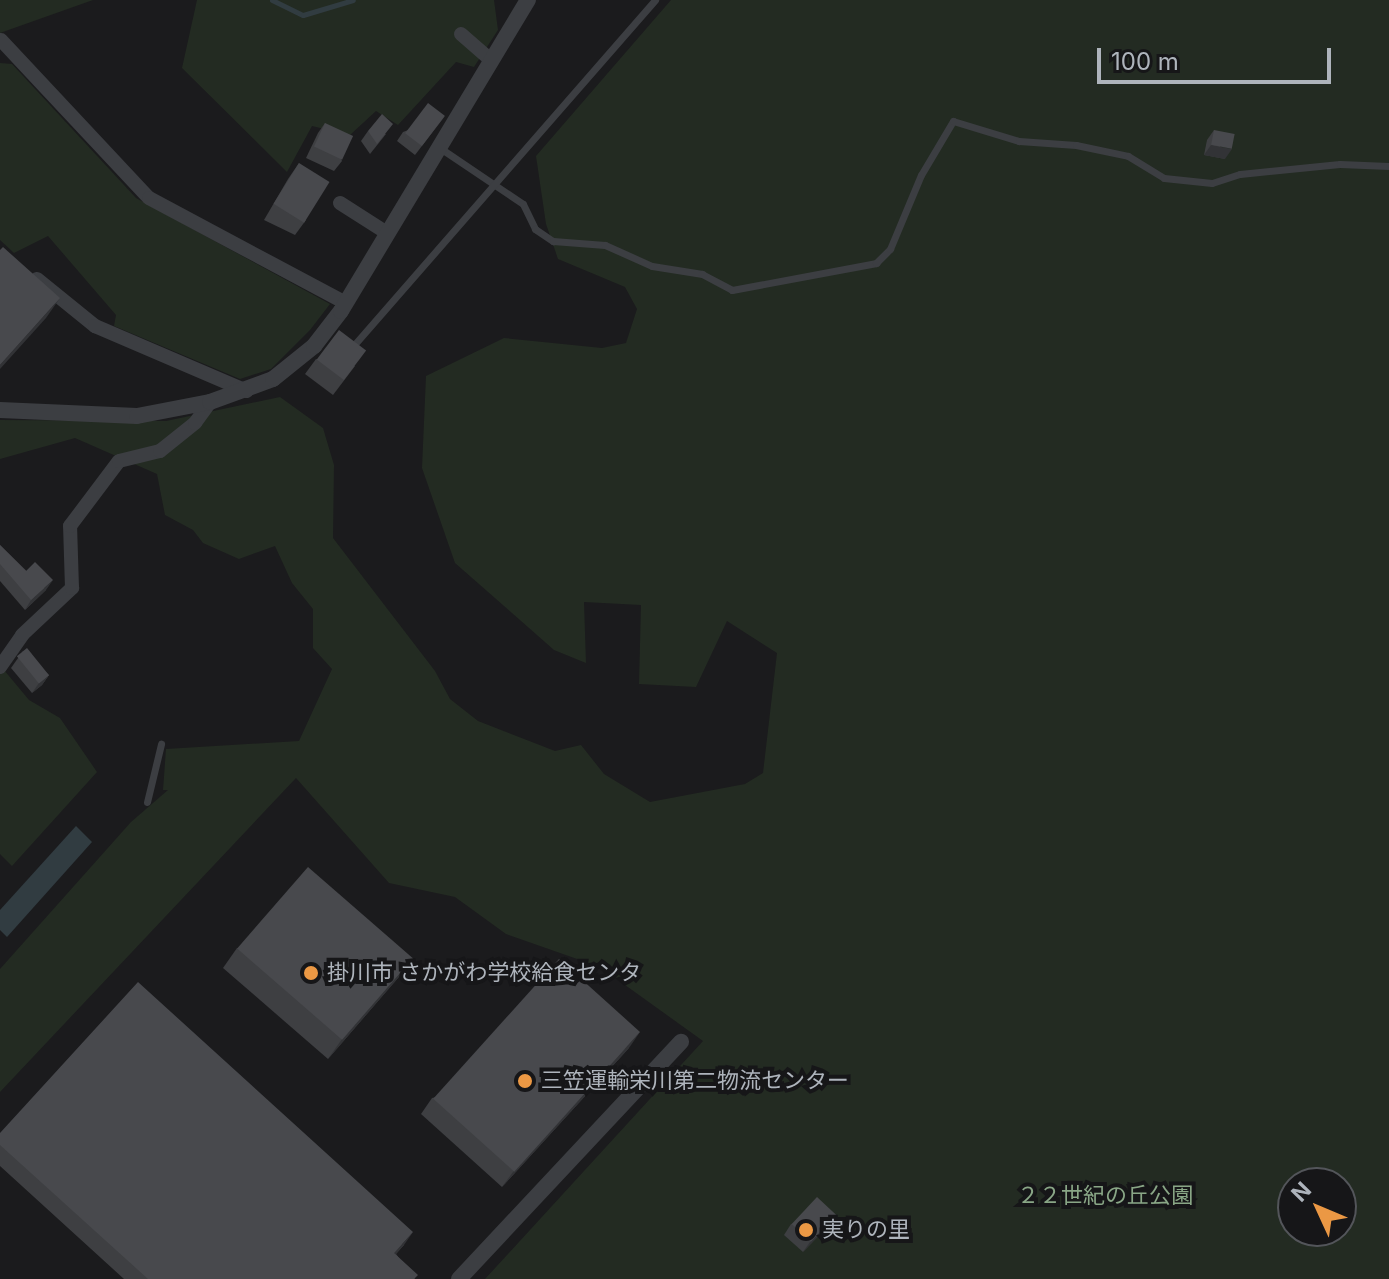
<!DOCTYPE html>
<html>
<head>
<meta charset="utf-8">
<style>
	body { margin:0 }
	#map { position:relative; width:1389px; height:1279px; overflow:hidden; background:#1b1b1d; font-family:Inter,"Noto Sans JP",sans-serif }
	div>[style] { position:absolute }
	.green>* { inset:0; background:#232b22 }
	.water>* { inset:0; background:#313c41 }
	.stream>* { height:5px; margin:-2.5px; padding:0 2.5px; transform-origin:2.5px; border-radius:2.5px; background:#313c41 }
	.service>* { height:7px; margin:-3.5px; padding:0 3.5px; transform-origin:3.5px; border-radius:3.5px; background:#3c3e42 }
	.minor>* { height:14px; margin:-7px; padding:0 7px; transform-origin:7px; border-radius:7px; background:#3c3e42 }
	.tertiary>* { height:16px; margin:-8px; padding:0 8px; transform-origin:8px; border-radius:8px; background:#3c3e42 }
	.wall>* { inset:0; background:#3e3f42 }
	.shaded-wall>* { inset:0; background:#323336 }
	.building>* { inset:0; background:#48494d; transform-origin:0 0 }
	.dots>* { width:22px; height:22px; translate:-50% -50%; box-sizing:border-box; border:4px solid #161618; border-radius:50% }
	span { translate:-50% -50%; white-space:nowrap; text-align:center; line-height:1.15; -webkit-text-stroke:8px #161618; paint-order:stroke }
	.poi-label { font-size:22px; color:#aeb4bc }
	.left { translate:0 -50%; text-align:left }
	.park-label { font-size:22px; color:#89a686 }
	.north { position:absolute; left:1277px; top:1167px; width:80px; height:80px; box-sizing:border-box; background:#161618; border:2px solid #53555a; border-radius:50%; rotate:314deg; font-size:22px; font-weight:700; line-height:32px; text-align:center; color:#aeb4bc }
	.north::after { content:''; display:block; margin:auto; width:28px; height:36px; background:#eb9844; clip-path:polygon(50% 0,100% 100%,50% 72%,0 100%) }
	.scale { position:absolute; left:1097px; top:48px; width:234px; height:36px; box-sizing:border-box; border:4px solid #aeb4bc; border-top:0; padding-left:10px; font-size:24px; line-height:28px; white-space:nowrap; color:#aeb4bc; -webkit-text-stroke:6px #161618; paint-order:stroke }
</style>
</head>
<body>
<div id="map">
	<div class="green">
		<i style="clip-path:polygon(0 0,93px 0,0 33px)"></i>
		<i style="clip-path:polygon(197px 0,494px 0,498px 30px,474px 67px,456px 62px,398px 125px,376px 111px,350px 135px,312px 126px,287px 172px,182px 68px)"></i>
		<i style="clip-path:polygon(evenodd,671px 0,1389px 0,1389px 1279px,485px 1279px,703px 1041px,600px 967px,506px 934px,455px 897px,389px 883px,296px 778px,0 1092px,0 969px,131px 822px,168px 790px,163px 790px,166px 749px,299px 741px,332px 669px,313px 648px,313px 609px,292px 583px,275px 546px,239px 559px,203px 543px,193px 530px,165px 515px,157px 474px,75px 438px,0 459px,0 420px,166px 421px,280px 397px,323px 428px,334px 465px,333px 538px,435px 671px,450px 699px,478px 721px,555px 751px,581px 745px,604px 774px,650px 802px,745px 784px,763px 773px,777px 653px,727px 621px,696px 687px,639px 684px,641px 605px,584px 602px,586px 663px,554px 650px,455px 563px,422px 468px,426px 376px,504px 338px,602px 348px,626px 343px,637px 309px,625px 287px,558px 259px,546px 224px,536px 156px,671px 0,1293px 1183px,1341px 1183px,1341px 1231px,1293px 1231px,1293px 1183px)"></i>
		<i style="clip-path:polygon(0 63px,12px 64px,136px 198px,330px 304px,310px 330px,271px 369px,240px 379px,114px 326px,116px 315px,48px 236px,14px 253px,0 240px)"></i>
		<i style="clip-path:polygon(4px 670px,29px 700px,60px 718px,97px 772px,12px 866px,0 854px,0 674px)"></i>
	</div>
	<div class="water">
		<i style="clip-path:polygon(76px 826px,92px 842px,7px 937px,0 930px,0 910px)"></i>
	</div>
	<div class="stream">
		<i style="left:272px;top:0;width:34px;rotate:26deg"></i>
		<i style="left:303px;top:15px;width:52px;rotate:-16.7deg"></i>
	</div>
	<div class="service">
		<i style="left:440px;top:148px;width:100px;rotate:34deg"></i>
		<i style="left:523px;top:204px;width:28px;rotate:64deg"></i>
		<i style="left:535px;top:229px;width:22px;rotate:34deg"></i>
		<i style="left:553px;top:241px;width:52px;rotate:4.4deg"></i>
		<i style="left:605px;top:245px;width:51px;rotate:24.1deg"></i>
		<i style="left:652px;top:266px;width:51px;rotate:9.1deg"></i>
		<i style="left:702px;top:274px;width:34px;rotate:28deg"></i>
		<i style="left:732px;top:290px;width:147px;rotate:-10.6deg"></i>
		<i style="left:876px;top:263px;width:20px;rotate:-45deg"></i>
		<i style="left:890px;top:249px;width:80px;rotate:-67.3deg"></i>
		<i style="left:921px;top:175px;width:63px;rotate:-59.3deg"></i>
		<i style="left:953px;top:121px;width:69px;rotate:16.9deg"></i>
		<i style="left:1019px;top:141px;width:57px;rotate:4deg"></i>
		<i style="left:1076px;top:145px;width:53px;rotate:11.9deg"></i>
		<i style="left:1128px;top:156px;width:42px;rotate:31.4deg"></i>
		<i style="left:1164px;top:178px;width:48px;rotate:5.9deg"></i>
		<i style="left:1212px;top:183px;width:29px;rotate:-18deg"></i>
		<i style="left:1240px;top:174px;width:100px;rotate:-5.7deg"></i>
		<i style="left:1340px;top:164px;width:49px;rotate:2.3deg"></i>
		<i style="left:354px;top:345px;width:458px;rotate:-48.9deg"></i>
		<i style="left:147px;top:802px;width:60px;rotate:-76.4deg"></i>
	</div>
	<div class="minor">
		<i style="left:461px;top:34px;width:38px;rotate:41deg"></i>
		<i style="left:1px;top:40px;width:216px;rotate:46.9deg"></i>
		<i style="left:149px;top:198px;width:223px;rotate:28.1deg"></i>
		<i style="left:340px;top:203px;width:56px;rotate:32.6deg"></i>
		<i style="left:37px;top:279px;width:75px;rotate:39deg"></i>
		<i style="left:95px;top:326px;width:165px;rotate:23.2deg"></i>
		<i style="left:0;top:667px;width:39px;rotate:-55deg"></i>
		<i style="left:22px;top:635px;width:69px;rotate:-43.2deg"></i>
		<i style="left:72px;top:588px;width:62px;rotate:-91.8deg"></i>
		<i style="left:70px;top:526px;width:81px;rotate:-53deg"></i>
		<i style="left:119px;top:461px;width:42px;rotate:-13.7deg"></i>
		<i style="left:160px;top:451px;width:45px;rotate:-38.7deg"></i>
		<i style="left:195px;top:423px;width:26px;rotate:-54deg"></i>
	</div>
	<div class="tertiary">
		<i style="left:0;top:410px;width:137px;rotate:2.5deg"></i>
		<i style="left:137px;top:416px;width:74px;rotate:-10.9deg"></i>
		<i style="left:210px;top:402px;width:67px;rotate:-20.1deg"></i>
		<i style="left:273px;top:379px;width:53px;rotate:-38.8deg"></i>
		<i style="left:314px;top:346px;width:44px;rotate:-52.4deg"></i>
		<i style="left:341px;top:311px;width:363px;rotate:-59deg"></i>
		<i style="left:459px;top:1279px;width:325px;rotate:-46.9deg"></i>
	</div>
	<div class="wall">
		<i style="clip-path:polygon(445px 116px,415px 155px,397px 141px,403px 132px)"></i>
		<i style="clip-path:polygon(325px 123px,342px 161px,334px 171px,306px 158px,318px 133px)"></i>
		<i style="clip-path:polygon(1214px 130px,1225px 159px,1204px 155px,1207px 140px)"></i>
		<i style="clip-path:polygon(368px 131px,386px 134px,370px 154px,361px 141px)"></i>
		<i style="clip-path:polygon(299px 163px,306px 220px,295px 235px,264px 220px,288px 179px)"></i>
		<i style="clip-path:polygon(316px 359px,355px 366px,333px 395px,305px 374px)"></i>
		<i style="clip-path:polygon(0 545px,46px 590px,25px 610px,0 581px)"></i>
		<i style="clip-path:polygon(23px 651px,49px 675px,42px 685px,32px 693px,11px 668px)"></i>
		<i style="clip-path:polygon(237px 948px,413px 958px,398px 978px,328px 1059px,223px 968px)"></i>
		<i style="clip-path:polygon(629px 1048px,502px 1187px,421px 1114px,432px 1098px)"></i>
		<i style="clip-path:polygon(0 1133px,404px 1245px,396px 1254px,415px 1279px,124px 1279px,0 1166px)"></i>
		<i style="clip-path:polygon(836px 1215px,829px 1225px,803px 1252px,784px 1235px,791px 1224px)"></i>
	</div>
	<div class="shaded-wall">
		<i style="clip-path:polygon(1211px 145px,1232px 149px,1225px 159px,1204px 155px)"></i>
		<i style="clip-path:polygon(60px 298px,46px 318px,0 369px,0 365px)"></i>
		<i style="clip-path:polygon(53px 580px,46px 590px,25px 610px,31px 600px)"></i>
		<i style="clip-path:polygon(49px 675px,42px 685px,32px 693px,39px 683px)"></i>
		<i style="clip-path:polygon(413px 958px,398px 978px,328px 1059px,342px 1039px)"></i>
		<i style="clip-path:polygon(640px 1032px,629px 1048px,502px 1187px,513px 1172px)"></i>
		<i style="clip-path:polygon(836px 1215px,829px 1225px,803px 1252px,810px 1242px)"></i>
		<i style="clip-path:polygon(413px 1232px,404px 1245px,385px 1266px,394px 1253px)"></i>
	</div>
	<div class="building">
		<i style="left:428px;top:103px;width:21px;height:38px;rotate:37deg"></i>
		<i style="clip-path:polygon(382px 114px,393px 124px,377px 144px,368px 131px)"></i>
		<i style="left:325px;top:123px;width:31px;height:26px;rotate:25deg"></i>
		<i style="left:1214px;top:130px;width:21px;height:15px;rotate:11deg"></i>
		<i style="left:299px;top:163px;width:36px;height:48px;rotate:32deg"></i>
		<i style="clip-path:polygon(3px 247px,60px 298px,0 365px,0 250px)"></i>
		<i style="left:339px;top:330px;width:34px;height:37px;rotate:37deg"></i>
		<i style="clip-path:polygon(0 545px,26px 571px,35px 562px,53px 580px,31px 600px,0 564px)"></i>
		<i style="left:27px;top:648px;width:35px;height:13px;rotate:51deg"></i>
		<i style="left:308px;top:867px;width:139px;height:108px;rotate:41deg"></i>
		<i style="left:559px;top:959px;width:109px;height:188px;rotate:42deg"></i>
		<i style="clip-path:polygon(138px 982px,413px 1232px,394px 1253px,418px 1275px,414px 1279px,148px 1279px,0 1145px,0 1133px)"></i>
		<i style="left:817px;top:1197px;width:26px;height:37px;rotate:43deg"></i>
	</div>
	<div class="dots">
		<i style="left:311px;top:973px;background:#eb9844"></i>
		<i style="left:525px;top:1081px;background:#eb9844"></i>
		<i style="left:806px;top:1230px;background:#eb9844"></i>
	</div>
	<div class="poi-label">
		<span class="left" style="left:327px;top:973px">掛川市 さかがわ学校給食センタ</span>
		<span class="left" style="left:541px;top:1081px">三笠運輸栄川第二物流センター</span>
		<span class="left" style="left:822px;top:1230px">実りの里</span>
	</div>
	<div class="park-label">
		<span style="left:1105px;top:1196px">２２世紀の丘公園</span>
	</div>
	<div class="north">N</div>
	<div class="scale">100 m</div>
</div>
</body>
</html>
